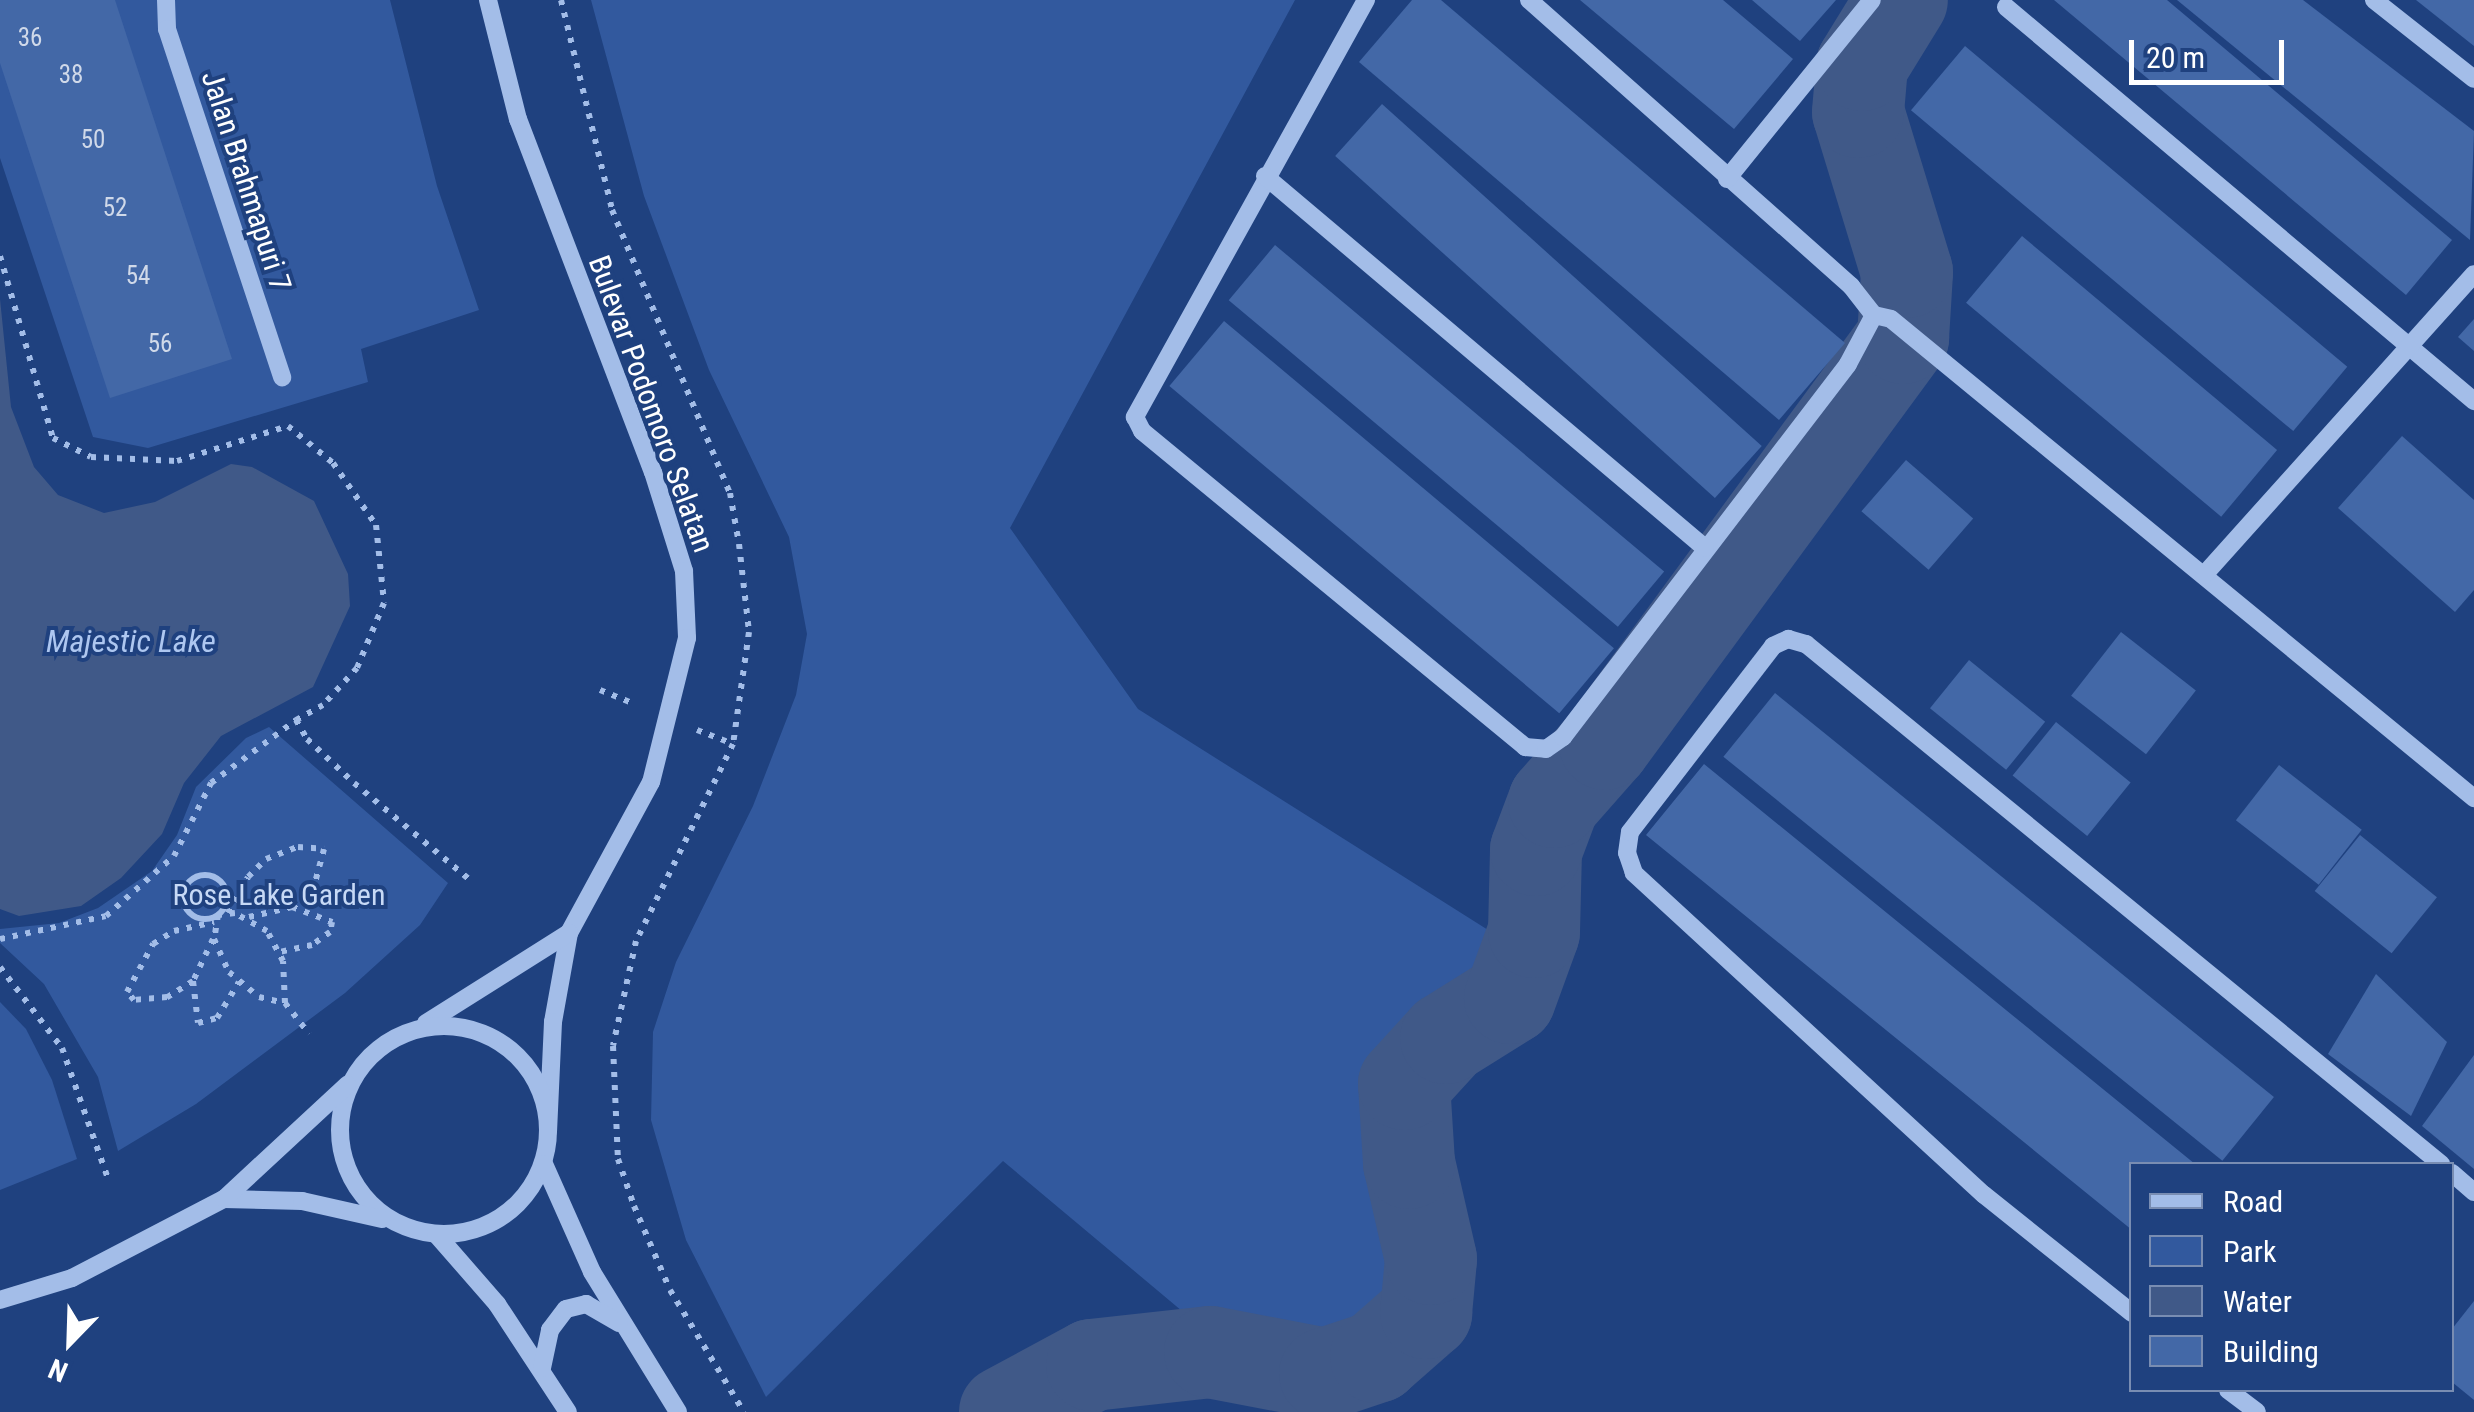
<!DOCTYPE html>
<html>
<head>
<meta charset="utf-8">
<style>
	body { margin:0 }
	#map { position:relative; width:2474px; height:1412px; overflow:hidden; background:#1f417f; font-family:"Roboto Condensed",sans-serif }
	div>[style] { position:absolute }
	.green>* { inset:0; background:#32599e }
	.water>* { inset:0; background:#405988 }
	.river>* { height:92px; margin:-46px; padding:0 46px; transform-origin:46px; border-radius:46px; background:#405988 }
	.building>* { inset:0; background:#4368a7; transform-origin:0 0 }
	.path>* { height:6px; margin-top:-3px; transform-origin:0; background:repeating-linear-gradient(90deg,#a3bde8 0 5px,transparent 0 13px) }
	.path>.ring { margin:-3px; padding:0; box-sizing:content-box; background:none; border:6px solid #a3bde8; border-radius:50% }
	.minor>* { height:18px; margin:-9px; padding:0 9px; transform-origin:9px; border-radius:9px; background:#a3bde8 }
	.minor>.ring { margin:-9px; padding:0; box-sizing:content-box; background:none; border:18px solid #a3bde8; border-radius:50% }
	span { translate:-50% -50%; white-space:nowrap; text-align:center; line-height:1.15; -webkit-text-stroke:8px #1f417f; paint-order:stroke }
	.number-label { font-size:25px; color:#d0d9e9 }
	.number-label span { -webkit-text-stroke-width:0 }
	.street-label { font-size:30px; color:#fff }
	.park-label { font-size:30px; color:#c7d9f6 }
	.water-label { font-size:32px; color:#aec7f0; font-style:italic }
	.legend { position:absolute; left:2129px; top:1162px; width:325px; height:230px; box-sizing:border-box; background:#1f417f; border:2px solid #798db2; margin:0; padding:12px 18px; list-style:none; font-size:30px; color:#fff }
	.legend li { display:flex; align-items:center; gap:20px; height:50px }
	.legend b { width:50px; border:2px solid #798db2 }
	.north { position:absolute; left:20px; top:1292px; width:100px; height:100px; -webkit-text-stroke:8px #1f417f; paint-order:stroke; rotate:203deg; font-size:28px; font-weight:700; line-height:40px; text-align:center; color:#fff }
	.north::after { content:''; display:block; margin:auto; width:35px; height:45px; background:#fff; clip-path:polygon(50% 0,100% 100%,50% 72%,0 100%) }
	.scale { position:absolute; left:2129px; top:40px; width:155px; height:45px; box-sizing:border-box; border:5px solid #fff; border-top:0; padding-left:12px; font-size:30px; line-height:35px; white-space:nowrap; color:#fff; -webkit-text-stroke:8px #1f417f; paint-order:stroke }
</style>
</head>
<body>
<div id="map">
	<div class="green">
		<i style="clip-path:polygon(0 0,390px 0,437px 186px,479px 310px,361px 349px,368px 382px,148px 448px,93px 437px,0 158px)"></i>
		<i style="clip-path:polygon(591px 0,1295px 0,1010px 528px,1138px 709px,1496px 935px,1520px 915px,1505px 970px,1478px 998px,1415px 1033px,1383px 1088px,1378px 1142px,1405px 1207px,1414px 1284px,1395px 1327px,1354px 1347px,1276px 1352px,1213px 1337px,1003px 1161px,766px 1397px,686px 1240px,651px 1120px,653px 1032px,676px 962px,753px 806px,796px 695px,807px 634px,789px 537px,709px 370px,644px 196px)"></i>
		<i style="clip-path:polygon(269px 727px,448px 883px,420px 925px,345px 993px,196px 1104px,118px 1151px,98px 1077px,44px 984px,0 943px,0 929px,59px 923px,98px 908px,152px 871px,177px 835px,196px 787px,246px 738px)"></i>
		<i style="clip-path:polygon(0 1002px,26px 1029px,52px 1080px,77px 1159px,0 1190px)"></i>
	</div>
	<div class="water">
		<i style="clip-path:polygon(0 299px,11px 407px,34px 467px,58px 495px,104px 513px,155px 502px,231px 464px,252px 467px,314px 501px,348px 574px,350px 606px,313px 687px,221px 736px,184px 783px,162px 834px,121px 878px,81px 906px,19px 916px,0 909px)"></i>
	</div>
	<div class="river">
		<i style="left:1005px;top:1412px;width:99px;rotate:-28.4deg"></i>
		<i style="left:1092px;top:1365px;width:119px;rotate:-6.3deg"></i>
		<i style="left:1210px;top:1352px;width:117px;rotate:10.8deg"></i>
		<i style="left:1325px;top:1374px;width:54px;rotate:-18.4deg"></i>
		<i style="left:1376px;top:1357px;width:67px;rotate:-41.3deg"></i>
		<i style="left:1426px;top:1313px;width:54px;rotate:-84.7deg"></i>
		<i style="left:1431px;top:1259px;width:98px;rotate:-102.9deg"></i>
		<i style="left:1409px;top:1163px;width:79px;rotate:-93.6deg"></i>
		<i style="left:1404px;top:1084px;width:62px;rotate:-47.6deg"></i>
		<i style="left:1446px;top:1038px;width:75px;rotate:-32deg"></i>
		<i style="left:1510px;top:998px;width:70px;rotate:-70deg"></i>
		<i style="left:1534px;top:932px;width:82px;rotate:-88.6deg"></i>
		<i style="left:1536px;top:850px;width:51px;rotate:-69.4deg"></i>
		<i style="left:1554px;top:802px;width:77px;rotate:-48.7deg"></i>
		<i style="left:1605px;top:744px;width:504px;rotate:-53.72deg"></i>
		<i style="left:1903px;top:338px;width:66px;rotate:-86.5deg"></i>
		<i style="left:1907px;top:272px;width:167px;rotate:-107deg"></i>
		<i style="left:1858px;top:112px;width:47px;rotate:-85.1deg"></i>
		<i style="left:1862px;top:65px;width:76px;rotate:-58.4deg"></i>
	</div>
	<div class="building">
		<i style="clip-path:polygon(0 0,115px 0,232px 359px,110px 398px,0 63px)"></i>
		<i style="clip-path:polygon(1412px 0,1441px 0,1845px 343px,1779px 420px,1359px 62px)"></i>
		<i style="clip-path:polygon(1580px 0,1723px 0,1793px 59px,1734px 129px)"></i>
		<i style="clip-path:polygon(1752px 0,1836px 0,1800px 41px)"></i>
		<i style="clip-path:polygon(2054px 0,2167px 0,2452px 240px,2406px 295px)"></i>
		<i style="clip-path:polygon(2177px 0,2303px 0,2474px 131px,2470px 240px)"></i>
		<i style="clip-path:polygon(2416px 0,2474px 0,2474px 46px)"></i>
		<i style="left:1965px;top:46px;width:499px;height:84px;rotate:40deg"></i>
		<i style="left:1382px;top:104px;width:511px;height:70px;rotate:42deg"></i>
		<i style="left:2022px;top:236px;width:333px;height:87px;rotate:40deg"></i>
		<i style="left:1275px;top:245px;width:508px;height:72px;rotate:40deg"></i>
		<i style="clip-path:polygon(2474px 319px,2474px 351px,2458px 337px)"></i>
		<i style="left:1224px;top:321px;width:509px;height:85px;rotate:40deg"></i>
		<i style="clip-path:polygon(2402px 436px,2474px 500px,2474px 590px,2455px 612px,2338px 508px)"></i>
		<i style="left:1906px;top:460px;width:89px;height:68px;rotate:41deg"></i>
		<i style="left:2121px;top:632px;width:95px;height:81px;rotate:38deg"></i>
		<i style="left:1969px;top:660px;width:98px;height:62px;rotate:39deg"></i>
		<i style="left:1775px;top:693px;width:642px;height:82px;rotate:39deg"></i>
		<i style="left:2056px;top:722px;width:96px;height:69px;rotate:39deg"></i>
		<i style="clip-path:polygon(1704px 764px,2195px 1164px,2132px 1164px,2132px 1230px,1646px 835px)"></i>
		<i style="left:2279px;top:765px;width:105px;height:70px;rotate:38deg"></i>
		<i style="left:2360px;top:835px;width:99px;height:72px;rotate:39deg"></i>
		<i style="clip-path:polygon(2376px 974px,2447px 1042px,2411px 1116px,2328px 1054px)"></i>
		<i style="clip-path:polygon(2474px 1055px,2474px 1169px,2422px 1126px)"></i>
		<i style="clip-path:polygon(2474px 1301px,2474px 1400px,2452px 1382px,2452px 1329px)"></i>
	</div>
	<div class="path">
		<i style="left:561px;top:0;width:216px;rotate:76.3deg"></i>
		<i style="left:612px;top:210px;width:307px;rotate:67.4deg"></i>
		<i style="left:730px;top:493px;width:52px;rotate:80deg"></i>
		<i style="left:739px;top:544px;width:89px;rotate:83.5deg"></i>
		<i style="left:749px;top:632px;width:113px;rotate:98.1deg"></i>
		<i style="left:733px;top:744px;width:220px;rotate:116.2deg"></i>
		<i style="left:636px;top:941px;width:107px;rotate:102.4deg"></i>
		<i style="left:613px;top:1046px;width:113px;rotate:87.5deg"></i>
		<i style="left:618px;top:1159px;width:50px;rotate:71.2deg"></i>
		<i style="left:634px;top:1206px;width:91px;rotate:66.8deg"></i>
		<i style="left:670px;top:1290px;width:143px;rotate:58.8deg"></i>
		<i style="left:0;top:256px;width:190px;rotate:73.8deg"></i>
		<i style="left:53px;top:438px;width:42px;rotate:26.6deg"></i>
		<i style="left:91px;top:457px;width:86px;rotate:2.7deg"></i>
		<i style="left:177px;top:461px;width:116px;rotate:-17.5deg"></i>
		<i style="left:288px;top:426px;width:58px;rotate:39.4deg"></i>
		<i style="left:333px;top:463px;width:75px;rotate:55.3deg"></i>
		<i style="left:376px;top:525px;width:78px;rotate:84.1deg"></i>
		<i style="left:384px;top:603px;width:70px;rotate:112.6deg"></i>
		<i style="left:357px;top:668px;width:50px;rotate:132.6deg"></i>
		<i style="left:323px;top:705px;width:31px;rotate:151deg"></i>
		<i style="left:296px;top:720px;width:22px;rotate:60deg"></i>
		<i style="left:307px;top:739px;width:64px;rotate:43.1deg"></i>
		<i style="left:354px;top:783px;width:151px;rotate:39.9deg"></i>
		<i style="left:600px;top:690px;width:38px;rotate:22deg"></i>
		<i style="left:697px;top:730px;width:39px;rotate:21deg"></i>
		<i class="ring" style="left:183px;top:875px;width:38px;height:38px"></i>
		<i style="left:228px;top:913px;width:41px;rotate:-60.9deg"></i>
		<i style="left:248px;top:877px;width:25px;rotate:-45deg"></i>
		<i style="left:266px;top:859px;width:34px;rotate:-21deg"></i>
		<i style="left:298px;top:847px;width:26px;rotate:4deg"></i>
		<i style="left:324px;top:849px;width:38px;rotate:105deg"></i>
		<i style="left:314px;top:886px;width:30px;rotate:136deg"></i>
		<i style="left:249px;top:917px;width:44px;rotate:-13.1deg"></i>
		<i style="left:292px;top:907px;width:43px;rotate:20.6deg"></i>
		<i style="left:332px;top:922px;width:10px;rotate:101deg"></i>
		<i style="left:330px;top:932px;width:22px;rotate:144deg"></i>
		<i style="left:312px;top:945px;width:34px;rotate:168deg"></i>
		<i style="left:0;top:939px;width:108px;rotate:-12.2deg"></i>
		<i style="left:106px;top:916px;width:91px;rotate:-41.4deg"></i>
		<i style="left:174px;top:856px;width:82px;rotate:-63.1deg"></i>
		<i style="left:211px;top:783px;width:106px;rotate:-36.5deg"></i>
		<i style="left:213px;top:939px;width:47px;rotate:115.5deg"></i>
		<i style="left:193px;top:981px;width:42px;rotate:83.2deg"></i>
		<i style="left:198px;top:1023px;width:20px;rotate:-15deg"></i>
		<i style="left:217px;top:1018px;width:42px;rotate:-58.6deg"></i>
		<i style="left:0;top:967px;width:102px;rotate:52.6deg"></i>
		<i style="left:62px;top:1048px;width:136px;rotate:70.6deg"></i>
		<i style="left:193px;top:981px;width:31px;rotate:148deg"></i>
		<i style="left:167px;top:997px;width:33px;rotate:175deg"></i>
		<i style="left:134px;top:1000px;width:11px;rotate:-131deg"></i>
		<i style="left:127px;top:992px;width:55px;rotate:-61.6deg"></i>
		<i style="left:153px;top:944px;width:25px;rotate:-32deg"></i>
		<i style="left:174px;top:931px;width:41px;rotate:-12.7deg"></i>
		<i style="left:285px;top:1003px;width:42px;rotate:-92.7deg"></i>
		<i style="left:283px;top:961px;width:34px;rotate:-118deg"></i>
		<i style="left:267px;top:931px;width:37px;rotate:-151deg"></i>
		<i style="left:235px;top:913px;width:17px;rotate:173deg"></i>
		<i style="left:218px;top:915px;width:24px;rotate:99deg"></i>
		<i style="left:214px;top:939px;width:36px;rotate:66deg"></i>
		<i style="left:229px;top:972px;width:39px;rotate:40deg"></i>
		<i style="left:259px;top:997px;width:27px;rotate:13deg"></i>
		<i style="left:285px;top:1003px;width:39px;rotate:52deg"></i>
	</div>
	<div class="minor">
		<i style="left:166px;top:0;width:29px;rotate:88deg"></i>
		<i style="left:167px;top:29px;width:367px;rotate:71.7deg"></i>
		<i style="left:488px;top:0;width:123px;rotate:75.9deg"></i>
		<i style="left:518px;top:119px;width:378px;rotate:69.1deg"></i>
		<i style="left:653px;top:472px;width:104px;rotate:72.6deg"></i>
		<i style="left:684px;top:571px;width:67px;rotate:87.4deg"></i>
		<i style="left:687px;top:638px;width:148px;rotate:104deg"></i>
		<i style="left:651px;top:782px;width:172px;rotate:118.5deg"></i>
		<i style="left:569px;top:933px;width:90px;rotate:100.2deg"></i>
		<i style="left:553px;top:1022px;width:109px;rotate:92.6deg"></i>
		<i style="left:1366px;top:0;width:477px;rotate:119deg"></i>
		<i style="left:1135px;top:417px;width:16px;rotate:63deg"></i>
		<i style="left:1142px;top:431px;width:497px;rotate:39.5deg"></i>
		<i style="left:1525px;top:747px;width:21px;rotate:5deg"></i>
		<i style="left:1546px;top:749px;width:21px;rotate:-35deg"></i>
		<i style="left:1563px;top:737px;width:469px;rotate:-52.6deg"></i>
		<i style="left:1848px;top:364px;width:55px;rotate:-62deg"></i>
		<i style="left:1529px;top:0;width:431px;rotate:41.6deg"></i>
		<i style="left:1851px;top:286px;width:37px;rotate:52deg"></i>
		<i style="left:1874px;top:315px;width:17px;rotate:13deg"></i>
		<i style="left:1891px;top:319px;width:755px;rotate:39.41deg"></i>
		<i style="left:2374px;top:0;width:127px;rotate:38.3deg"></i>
		<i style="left:2006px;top:7px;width:612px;rotate:40.09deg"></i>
		<i style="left:1265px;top:176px;width:576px;rotate:40.21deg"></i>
		<i style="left:1727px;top:179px;width:230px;rotate:-51deg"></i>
		<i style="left:2204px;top:575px;width:404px;rotate:-48.1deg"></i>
		<i style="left:426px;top:1023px;width:169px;rotate:-32.2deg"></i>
		<i class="ring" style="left:340px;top:1026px;width:190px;height:190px"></i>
		<i style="left:544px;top:1164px;width:118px;rotate:66deg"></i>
		<i style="left:592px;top:1272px;width:164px;rotate:58.4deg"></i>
		<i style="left:2452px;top:1173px;width:29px;rotate:41deg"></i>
		<i style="left:224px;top:1199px;width:78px;rotate:1.5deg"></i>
		<i style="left:302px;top:1201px;width:82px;rotate:12.7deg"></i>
		<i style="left:436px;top:1234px;width:93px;rotate:48.9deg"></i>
		<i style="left:497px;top:1304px;width:129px;rotate:56.7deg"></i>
		<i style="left:0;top:1300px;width:75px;rotate:-17deg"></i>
		<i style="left:72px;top:1278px;width:171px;rotate:-27.5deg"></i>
		<i style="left:224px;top:1199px;width:168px;rotate:-42.8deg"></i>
		<i style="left:2132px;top:1313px;width:189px;rotate:-141.4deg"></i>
		<i style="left:1984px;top:1195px;width:476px;rotate:-137.4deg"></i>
		<i style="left:1634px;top:873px;width:21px;rotate:-109deg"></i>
		<i style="left:1627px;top:853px;width:21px;rotate:-82deg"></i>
		<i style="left:1630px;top:832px;width:235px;rotate:-52.4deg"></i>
		<i style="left:1773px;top:646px;width:17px;rotate:-25deg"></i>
		<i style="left:1788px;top:639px;width:19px;rotate:16deg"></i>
		<i style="left:1806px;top:644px;width:821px;rotate:39.31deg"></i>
		<i style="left:542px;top:1368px;width:39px;rotate:-78deg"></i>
		<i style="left:550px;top:1330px;width:26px;rotate:-53deg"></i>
		<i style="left:566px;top:1309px;width:21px;rotate:-14deg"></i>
		<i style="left:586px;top:1304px;width:38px;rotate:30deg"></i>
		<i style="left:2228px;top:1390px;width:36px;rotate:37deg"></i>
	</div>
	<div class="number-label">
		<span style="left:30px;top:38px">36</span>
		<span style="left:71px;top:75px">38</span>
		<span style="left:93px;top:140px">50</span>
		<span style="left:115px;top:208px">52</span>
		<span style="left:138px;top:276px">54</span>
		<span style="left:160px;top:344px">56</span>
	</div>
	<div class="street-label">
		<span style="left:246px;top:181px;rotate:72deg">Jalan Brahmapuri 7</span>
		<span style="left:651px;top:404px;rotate:70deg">Bulevar Podomoro Selatan</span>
	</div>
	<div class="park-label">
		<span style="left:279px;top:895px">Rose Lake Garden</span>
	</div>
	<div class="water-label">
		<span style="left:131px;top:641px">Majestic Lake</span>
	</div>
	<ul class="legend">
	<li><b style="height:12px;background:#a3bde8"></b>Road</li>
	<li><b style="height:28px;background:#32599e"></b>Park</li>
	<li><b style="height:28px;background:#405988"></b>Water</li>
	<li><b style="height:28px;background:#4368a7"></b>Building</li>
	</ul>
	<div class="north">N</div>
	<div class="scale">20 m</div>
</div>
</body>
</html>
